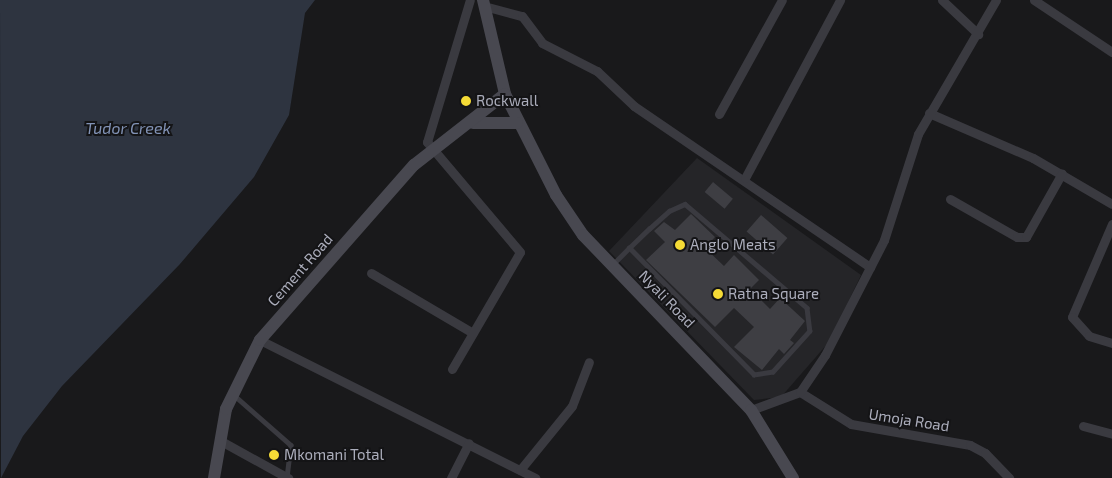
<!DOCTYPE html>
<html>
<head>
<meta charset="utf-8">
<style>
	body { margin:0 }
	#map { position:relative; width:1112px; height:478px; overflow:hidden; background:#19191b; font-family:"Exo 2",sans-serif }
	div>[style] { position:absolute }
	.built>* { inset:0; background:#252528 }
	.water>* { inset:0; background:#2e3440 }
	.building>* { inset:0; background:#3e3e43; transform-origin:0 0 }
	.lane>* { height:4.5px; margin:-2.25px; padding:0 2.25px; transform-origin:2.25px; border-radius:2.25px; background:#3a3a40 }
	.street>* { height:9px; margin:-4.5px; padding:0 4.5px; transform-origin:4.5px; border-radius:4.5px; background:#3a3a40 }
	.secondary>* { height:12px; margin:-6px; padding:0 6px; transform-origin:6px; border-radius:6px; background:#484850 }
	.dots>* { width:14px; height:14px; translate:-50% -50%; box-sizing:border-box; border:2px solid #141416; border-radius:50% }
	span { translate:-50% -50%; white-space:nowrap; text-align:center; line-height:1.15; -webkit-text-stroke:4px #141416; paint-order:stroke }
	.poi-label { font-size:15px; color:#abadbb }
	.left { translate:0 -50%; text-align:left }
	.street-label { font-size:15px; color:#abadbb }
	.water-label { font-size:16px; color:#8293b6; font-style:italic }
</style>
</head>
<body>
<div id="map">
	<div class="built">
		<i style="clip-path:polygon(697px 158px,861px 275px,829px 342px,781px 397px,754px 400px,609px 251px)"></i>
	</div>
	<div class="water">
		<i style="clip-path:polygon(0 0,315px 0,305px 13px,289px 115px,254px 177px,180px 264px,62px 386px,23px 436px,1px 478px)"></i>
	</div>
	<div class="building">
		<i style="left:713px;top:182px;width:26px;height:13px;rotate:40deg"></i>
		<i style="clip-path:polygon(691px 214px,715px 237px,705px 248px,724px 266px,734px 255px,759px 280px,750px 289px,770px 309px,780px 298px,805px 321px,790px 340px,794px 343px,784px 354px,779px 349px,762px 370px,734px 347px,754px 327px,734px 308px,715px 327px,646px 260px,665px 242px,654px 231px,664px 222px,675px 230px)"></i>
		<i style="left:761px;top:215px;width:35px;height:22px;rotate:41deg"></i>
	</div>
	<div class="lane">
		<i style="left:613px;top:264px;width:23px;rotate:-45deg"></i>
		<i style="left:629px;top:248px;width:28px;rotate:-44deg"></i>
		<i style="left:649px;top:229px;width:27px;rotate:-42deg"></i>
		<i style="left:669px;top:211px;width:17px;rotate:-24deg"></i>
		<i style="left:685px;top:204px;width:160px;rotate:40.4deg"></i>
		<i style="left:807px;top:308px;width:23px;rotate:83deg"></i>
		<i style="left:810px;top:331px;width:55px;rotate:132.1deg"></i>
		<i style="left:773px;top:372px;width:19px;rotate:171deg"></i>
		<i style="left:754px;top:375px;width:178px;rotate:-134.5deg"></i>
		<i style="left:235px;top:396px;width:74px;rotate:41.2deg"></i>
		<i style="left:291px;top:445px;width:32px;rotate:97deg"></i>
	</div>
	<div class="street">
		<i style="left:942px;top:0;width:50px;rotate:43.4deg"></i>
		<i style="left:1034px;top:0;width:94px;rotate:33.7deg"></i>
		<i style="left:484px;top:6px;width:39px;rotate:15deg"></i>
		<i style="left:522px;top:16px;width:34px;rotate:53deg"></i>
		<i style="left:542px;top:43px;width:62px;rotate:27deg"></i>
		<i style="left:597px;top:71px;width:51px;rotate:43.4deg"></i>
		<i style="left:634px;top:106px;width:286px;rotate:34.3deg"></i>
		<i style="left:929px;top:113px;width:113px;rotate:23.4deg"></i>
		<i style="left:1033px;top:158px;width:91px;rotate:30.2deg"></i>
		<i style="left:719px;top:114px;width:130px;rotate:-61.1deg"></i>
		<i style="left:745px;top:178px;width:202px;rotate:-61.9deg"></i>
		<i style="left:950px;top:199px;width:77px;rotate:29.6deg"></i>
		<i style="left:1017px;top:237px;width:9px"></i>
		<i style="left:1026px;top:237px;width:73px;rotate:-60.6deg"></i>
		<i style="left:1112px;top:224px;width:101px;rotate:113.3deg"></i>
		<i style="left:1072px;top:317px;width:25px;rotate:48deg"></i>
		<i style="left:1089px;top:336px;width:24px;rotate:17deg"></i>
		<i style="left:371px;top:273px;width:118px;rotate:30.5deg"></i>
		<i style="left:260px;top:340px;width:308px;rotate:26.6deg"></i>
		<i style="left:452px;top:369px;width:135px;rotate:-59.8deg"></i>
		<i style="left:520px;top:252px;width:144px;rotate:-130.2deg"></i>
		<i style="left:427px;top:142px;width:148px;rotate:-73.2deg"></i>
		<i style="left:800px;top:392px;width:60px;rotate:32.1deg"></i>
		<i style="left:851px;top:424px;width:121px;rotate:10deg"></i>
		<i style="left:970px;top:445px;width:17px;rotate:28deg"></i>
		<i style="left:985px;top:453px;width:35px;rotate:46deg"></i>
		<i style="left:751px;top:410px;width:52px;rotate:-20.2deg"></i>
		<i style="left:800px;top:392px;width:45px;rotate:-56deg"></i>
		<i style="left:825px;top:355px;width:129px;rotate:-62.8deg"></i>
		<i style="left:884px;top:240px;width:111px;rotate:-72.2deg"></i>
		<i style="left:918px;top:134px;width:155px;rotate:-59.8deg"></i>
		<i style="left:1083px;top:426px;width:30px;rotate:15deg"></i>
		<i style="left:221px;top:441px;width:77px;rotate:28.9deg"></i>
		<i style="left:520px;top:470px;width:82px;rotate:-50.9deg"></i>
		<i style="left:572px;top:406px;width:47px;rotate:-68.9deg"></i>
		<i style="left:451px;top:478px;width:39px;rotate:-63deg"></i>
	</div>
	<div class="secondary">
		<i style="left:483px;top:0;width:97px;rotate:76.8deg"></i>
		<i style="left:505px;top:94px;width:113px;rotate:63.2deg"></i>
		<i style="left:556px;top:195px;width:48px;rotate:56deg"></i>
		<i style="left:583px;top:235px;width:243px;rotate:46.2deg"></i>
		<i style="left:751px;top:410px;width:80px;rotate:58.3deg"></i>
		<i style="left:473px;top:123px;width:44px"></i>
		<i style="left:214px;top:478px;width:70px;rotate:-80.1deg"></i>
		<i style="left:226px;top:409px;width:77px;rotate:-63.8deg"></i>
		<i style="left:260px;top:340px;width:233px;rotate:-48.7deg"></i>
		<i style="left:414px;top:165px;width:115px;rotate:-38deg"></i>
	</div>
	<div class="dots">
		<i style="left:466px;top:101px;background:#f5db36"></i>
		<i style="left:680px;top:245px;background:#f5db36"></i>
		<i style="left:718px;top:294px;background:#f5db36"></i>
		<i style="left:274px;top:455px;background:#f5db36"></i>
	</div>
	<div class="poi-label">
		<span class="left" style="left:476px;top:101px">Rockwall</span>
		<span class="left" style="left:690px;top:245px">Anglo Meats</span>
		<span class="left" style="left:728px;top:294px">Ratna Square</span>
		<span class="left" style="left:284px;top:455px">Mkomani Total</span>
	</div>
	<div class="street-label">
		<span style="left:300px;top:270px;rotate:-49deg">Cement Road</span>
		<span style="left:667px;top:299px;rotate:46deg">Nyali Road</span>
		<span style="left:909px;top:420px;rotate:9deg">Umoja Road</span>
	</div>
	<div class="water-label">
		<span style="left:128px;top:128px">Tudor Creek</span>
	</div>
</div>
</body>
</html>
